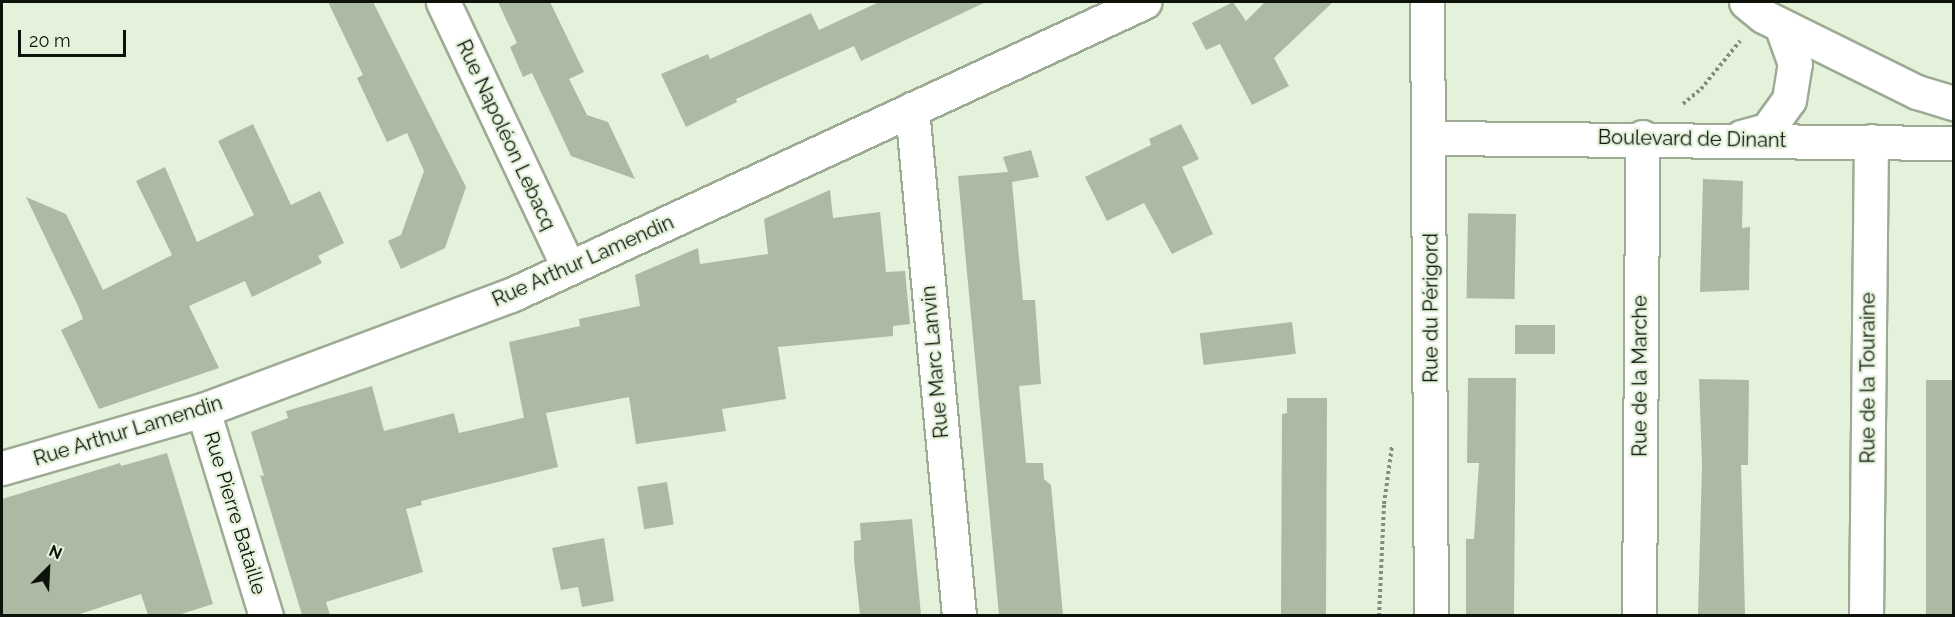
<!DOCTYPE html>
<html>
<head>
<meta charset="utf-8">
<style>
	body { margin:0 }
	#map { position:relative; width:1955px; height:617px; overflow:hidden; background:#e4f2db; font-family:Raleway,sans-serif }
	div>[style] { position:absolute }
	.building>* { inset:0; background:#acbaa3; transform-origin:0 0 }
	.path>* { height:4px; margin-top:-2px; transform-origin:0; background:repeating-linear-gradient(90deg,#838d7d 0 3px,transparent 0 6px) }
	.roads { filter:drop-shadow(2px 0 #9daa94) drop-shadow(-2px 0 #9daa94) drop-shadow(0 2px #9daa94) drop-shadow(0 -2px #9daa94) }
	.minor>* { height:33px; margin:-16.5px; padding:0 16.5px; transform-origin:16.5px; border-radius:16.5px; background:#fff }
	span { translate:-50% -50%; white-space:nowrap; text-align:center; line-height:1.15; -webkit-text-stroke:4.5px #e4f2db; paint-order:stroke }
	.street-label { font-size:20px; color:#0d120a }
	.frame { position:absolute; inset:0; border:3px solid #0d120a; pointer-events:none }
	.north { position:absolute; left:18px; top:539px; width:60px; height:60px; -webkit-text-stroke:4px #e4f2db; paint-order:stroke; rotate:24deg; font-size:16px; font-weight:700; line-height:24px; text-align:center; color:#0d120a }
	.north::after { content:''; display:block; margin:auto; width:21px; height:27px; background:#0d120a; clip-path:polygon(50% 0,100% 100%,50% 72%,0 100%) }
	.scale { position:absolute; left:18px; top:30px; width:108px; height:27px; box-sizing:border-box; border:3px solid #0d120a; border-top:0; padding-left:8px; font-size:18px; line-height:21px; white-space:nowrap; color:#0d120a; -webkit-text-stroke:4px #e4f2db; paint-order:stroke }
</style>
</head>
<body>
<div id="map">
	<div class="building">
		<i style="clip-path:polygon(328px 2px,373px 2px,466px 187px,445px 248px,401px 269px,388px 241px,401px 235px,424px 171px,407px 133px,387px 142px,357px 78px,363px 75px)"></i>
		<i style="clip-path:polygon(498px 2px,550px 2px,584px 72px,569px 79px,587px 115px,608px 122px,635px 179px,571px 156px,532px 73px,523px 77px,510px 47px,517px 43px)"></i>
		<i style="clip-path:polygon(879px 2px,986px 2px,861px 61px,854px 46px,736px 99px,737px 102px,686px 127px,661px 74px,708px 54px,710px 59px,811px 13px,819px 30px)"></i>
		<i style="clip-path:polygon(1233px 2px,1246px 21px,1265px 2px,1333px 2px,1274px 58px,1289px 86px,1252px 105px,1220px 44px,1206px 50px,1192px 23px)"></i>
		<i style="clip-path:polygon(253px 124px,291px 205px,320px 191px,344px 243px,318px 256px,322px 263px,252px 297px,245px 281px,189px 306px,219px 368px,99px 409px,61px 330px,83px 319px,79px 308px,26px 197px,66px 214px,103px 290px,172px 255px,136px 181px,165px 167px,197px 242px,254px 215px,218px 141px)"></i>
		<i style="clip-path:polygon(1181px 124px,1199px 159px,1182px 167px,1213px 234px,1172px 254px,1144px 203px,1107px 221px,1085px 177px,1151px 145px,1149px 139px)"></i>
		<i style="clip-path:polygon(1031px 150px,1039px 177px,1012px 182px,1023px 300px,1035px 300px,1041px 384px,1019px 386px,1026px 463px,1043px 463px,1044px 479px,1051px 485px,1063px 615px,999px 615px,958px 176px,1008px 172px,1003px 157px)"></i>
		<i style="clip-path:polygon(1703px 179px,1743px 181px,1742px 228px,1750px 227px,1749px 290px,1700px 292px)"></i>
		<i style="clip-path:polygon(830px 190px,833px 218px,880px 212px,886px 272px,905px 271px,910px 324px,893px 326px,893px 336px,778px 347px,786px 399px,722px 409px,726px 431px,636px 444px,629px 397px,546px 413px,558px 467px,421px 501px,422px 505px,406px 509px,423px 572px,326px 602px,330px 615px,302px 615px,260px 475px,264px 476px,251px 432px,288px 418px,286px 411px,372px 386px,384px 431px,454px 413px,459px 433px,527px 417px,524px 418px,509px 342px,580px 326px,579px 319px,640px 306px,635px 275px,698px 248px,700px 264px,768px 254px,764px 219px)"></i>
		<i style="left:1516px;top:214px;width:85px;height:48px;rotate:91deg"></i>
		<i style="left:1292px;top:322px;width:32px;height:93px;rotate:83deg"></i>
		<i style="left:1555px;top:325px;width:29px;height:40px;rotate:90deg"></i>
		<i style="clip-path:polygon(1468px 378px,1516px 378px,1514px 615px,1466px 615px,1466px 539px,1474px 539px,1479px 463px,1467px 463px)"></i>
		<i style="clip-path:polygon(1699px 379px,1749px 380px,1748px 465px,1741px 465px,1745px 614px,1698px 615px,1702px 465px)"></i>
		<i style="left:1926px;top:380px;width:27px;height:235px"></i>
		<i style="clip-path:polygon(1287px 398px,1327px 398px,1326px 615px,1281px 615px,1282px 414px,1287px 413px)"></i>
		<i style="clip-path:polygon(167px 453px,213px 604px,178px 615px,148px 615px,141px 594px,77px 615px,2px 615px,2px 499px,120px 463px,121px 466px)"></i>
		<i style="left:667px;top:482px;width:43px;height:30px;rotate:81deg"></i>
		<i style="clip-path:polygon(912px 519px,921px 615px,860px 615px,854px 560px,854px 541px,861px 540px,860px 523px)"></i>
		<i style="clip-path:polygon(604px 538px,614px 601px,582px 607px,578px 587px,561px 590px,552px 548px)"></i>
	</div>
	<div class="path">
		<i style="left:1683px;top:104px;width:23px;rotate:-40deg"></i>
		<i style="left:1701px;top:89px;width:62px;rotate:-50.9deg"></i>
		<i style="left:1379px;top:616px;width:112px;rotate:-87.4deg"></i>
		<i style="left:1384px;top:504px;width:59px;rotate:-82.1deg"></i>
	</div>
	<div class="roads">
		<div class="minor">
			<i style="left:443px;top:2px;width:294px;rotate:64.7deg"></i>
			<i style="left:1427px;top:2px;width:614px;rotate:89.63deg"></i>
			<i style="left:1746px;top:2px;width:22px;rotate:39deg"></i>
			<i style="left:1763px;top:16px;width:172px;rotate:26.3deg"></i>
			<i style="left:1917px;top:92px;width:39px;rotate:17deg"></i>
			<i style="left:912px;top:109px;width:509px;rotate:84.7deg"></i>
			<i style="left:1741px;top:137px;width:27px;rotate:-15deg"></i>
			<i style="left:1767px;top:130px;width:37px;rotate:-54deg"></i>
			<i style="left:1789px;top:100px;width:36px;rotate:-81deg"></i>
			<i style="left:1795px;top:64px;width:41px;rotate:-109.7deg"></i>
			<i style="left:1431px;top:138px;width:523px;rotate:0.55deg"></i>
			<i style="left:203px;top:410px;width:215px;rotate:73deg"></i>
			<i style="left:2px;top:468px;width:209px;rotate:-16.1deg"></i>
			<i style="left:203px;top:410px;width:329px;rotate:-20.5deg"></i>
			<i style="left:511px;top:295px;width:698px;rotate:-24.84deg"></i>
			<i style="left:1639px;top:616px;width:479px;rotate:-89.6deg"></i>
			<i style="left:1866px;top:616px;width:475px;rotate:-89.4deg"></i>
		</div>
	</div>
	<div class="street-label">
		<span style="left:506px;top:135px;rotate:65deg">Rue Napoléon Lebacq</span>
		<span style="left:1692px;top:139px;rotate:1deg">Boulevard de Dinant</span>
		<span style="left:583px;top:261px;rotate:-24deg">Rue Arthur Lamendin</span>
		<span style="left:1431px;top:308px;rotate:-90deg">Rue du Périgord</span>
		<span style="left:935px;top:362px;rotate:-95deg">Rue Marc Lanvin</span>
		<span style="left:1640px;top:376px;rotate:-90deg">Rue de la Marche</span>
		<span style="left:1868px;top:378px;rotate:-90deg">Rue de la Touraine</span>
		<span style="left:128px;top:431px;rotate:-17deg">Rue Arthur Lamendin</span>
		<span style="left:235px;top:513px;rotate:73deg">Rue Pierre Bataille</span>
	</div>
	<div class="frame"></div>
	<div class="north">N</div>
	<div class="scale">20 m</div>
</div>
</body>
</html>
